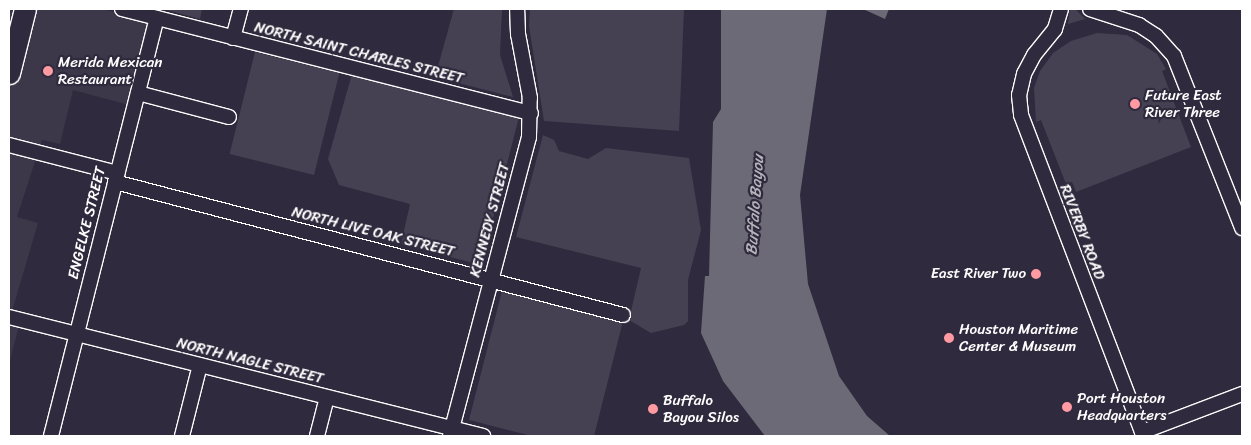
<!DOCTYPE html>
<html>
<head>
<meta charset="utf-8">
<style>
	body { margin:0 }
	#map { position:relative; width:1251px; height:445px; overflow:hidden; background:#2f2a3d; font-family:Sriracha,sans-serif }
	div>[style] { position:absolute }
	.built>* { inset:0; background:#3c3749 }
	.green>* { inset:0; background:#464152; transform-origin:0 0 }
	.water>* { inset:0; background:#6d6a77 }
	.roads { filter:drop-shadow(1px 0 #fff) drop-shadow(-1px 0 #fff) drop-shadow(0 1px #fff) drop-shadow(0 -1px #fff) }
	.street>* { height:14px; margin:-7px; padding:0 7px; transform-origin:7px; border-radius:7px; background:#2f2a3d }
	.primary>* { height:21px; margin:-10.5px; padding:0 10.5px; transform-origin:10.5px; border-radius:10.5px; background:#2f2a3d }
	.dots>* { width:14px; height:14px; translate:-50% -50%; box-sizing:border-box; border:2px solid #2f2a3d; border-radius:50% }
	span { translate:-50% -50%; white-space:nowrap; text-align:center; line-height:1.15; -webkit-text-stroke:4.5px #2f2a3d; paint-order:stroke }
	.street-label { font-size:15px; color:#fff }
	.poi-label { font-size:15px; color:#fff }
	.left { translate:0 -50%; text-align:left }
	.right { translate:-100% -50%; text-align:right }
	.water-label { font-size:16px; color:#b6b4bb; font-style:italic }
	.frame { position:absolute; inset:0; border:10px solid #fff; pointer-events:none }
</style>
</head>
<body>
<div id="map">
	<div class="built">
		<i style="clip-path:polygon(9px 9px,102px 9px,150px 21px,129px 105px,73px 90px,60px 144px,42px 140px,17px 217px,38px 223px,12px 311px,22px 314px,9px 364px)"></i>
	</div>
	<div class="green">
		<i style="clip-path:polygon(163px 9px,202px 9px,200px 19px)"></i>
		<i style="clip-path:polygon(454px 9px,502px 9px,500px 55px,513px 97px,435px 77px)"></i>
		<i style="clip-path:polygon(530px 9px,684px 9px,679px 131px,544px 121px,529px 26px)"></i>
		<i style="clip-path:polygon(1070px 9px,1075px 9px,1085px 19px,1068px 24px)"></i>
		<i style="clip-path:polygon(1097px 33px,1127px 35px,1157px 54px,1166px 69px,1162px 71px,1191px 147px,1076px 192px,1072px 182px,1066px 184px,1041px 120px,1036px 122px,1034px 88px,1040px 71px,1053px 53px,1071px 41px)"></i>
		<i style="left:255px;top:52px;width:87px;height:105px;rotate:14deg"></i>
		<i style="clip-path:polygon(352px 74px,519px 117px,481px 265px,401px 244px,410px 204px,339px 185px,328px 159px)"></i>
		<i style="clip-path:polygon(543px 135px,554px 140px,559px 151px,588px 159px,606px 148px,689px 158px,701px 230px,688px 280px,688px 321px,684px 325px,651px 333px,629px 320px,641px 268px,516px 237px)"></i>
		<i style="clip-path:polygon(503px 287px,623px 321px,594px 436px,532px 436px,469px 420px)"></i>
	</div>
	<div class="water">
		<i style="clip-path:polygon(721px 9px,827px 9px,800px 195px,808px 284px,839px 376px,867px 416px,890px 436px,765px 436px,723px 381px,701px 333px,705px 276px,709px 276px,713px 122px,721px 109px)"></i>
		<i style="clip-path:polygon(863px 9px,889px 9px,885px 19px)"></i>
	</div>
	<div class="roads">
		<div class="street">
			<i style="left:122px;top:9px;width:422px;rotate:14.3deg"></i>
			<i style="left:1061px;top:9px;width:21px;rotate:107deg"></i>
			<i style="left:1055px;top:29px;width:33px;rotate:129deg"></i>
			<i style="left:1034px;top:55px;width:21px;rotate:118deg"></i>
			<i style="left:1024px;top:74px;width:22px;rotate:103deg"></i>
			<i style="left:1019px;top:95px;width:20px;rotate:84deg"></i>
			<i style="left:1021px;top:115px;width:339px;rotate:69.1deg"></i>
			<i style="left:1142px;top:432px;width:107px;rotate:-20.8deg"></i>
			<i style="left:1090px;top:9px;width:52px;rotate:18.1deg"></i>
			<i style="left:1139px;top:25px;width:20px;rotate:33deg"></i>
			<i style="left:1156px;top:36px;width:27px;rotate:48deg"></i>
			<i style="left:1174px;top:56px;width:185px;rotate:68.4deg"></i>
			<i style="left:233px;top:38px;width:30px;rotate:-75deg"></i>
			<i style="left:138px;top:93px;width:94px;rotate:14.8deg"></i>
			<i style="left:9px;top:145px;width:112px;rotate:14.5deg"></i>
			<i style="left:115px;top:182px;width:525px;rotate:14.67deg"></i>
			<i style="left:9px;top:317px;width:489px;rotate:14.1deg"></i>
			<i style="left:51px;top:436px;width:431px;rotate:-75.8deg"></i>
			<i style="left:182px;top:436px;width:73px;rotate:-75.8deg"></i>
			<i style="left:317px;top:436px;width:40px;rotate:-75.6deg"></i>
			<i style="left:450px;top:436px;width:309px;rotate:-75.2deg"></i>
			<i style="left:529px;top:137px;width:39px;rotate:-89deg"></i>
			<i style="left:530px;top:98px;width:65px;rotate:-100.6deg"></i>
			<i style="left:518px;top:34px;width:25px;rotate:-92deg"></i>
		</div>
		<div class="primary">
			<i style="left:9px;top:73px;width:66px;rotate:-76deg"></i>
		</div>
	</div>
	<div class="dots">
		<i style="left:48px;top:71px;background:#ff9aa2"></i>
		<i style="left:1135px;top:104px;background:#ff9aa2"></i>
		<i style="left:1036px;top:274px;background:#ff9aa2"></i>
		<i style="left:949px;top:338px;background:#ff9aa2"></i>
		<i style="left:1067px;top:407px;background:#ff9aa2"></i>
		<i style="left:653px;top:409px;background:#ff9aa2"></i>
	</div>
	<div class="street-label">
		<span style="left:359px;top:53px;rotate:14deg">NORTH SAINT CHARLES STREET</span>
		<span style="left:490px;top:220px;rotate:-75deg">KENNEDY STREET</span>
		<span style="left:87px;top:223px;rotate:-76deg">ENGELKE STREET</span>
		<span style="left:373px;top:232px;rotate:14deg">NORTH LIVE OAK STREET</span>
		<span style="left:1082px;top:232px;rotate:69deg">RIVERBY ROAD</span>
		<span style="left:250px;top:361px;rotate:14deg">NORTH NAGLE STREET</span>
	</div>
	<div class="poi-label">
		<span class="left" style="left:58px;top:71px">Merida Mexican<br>Restaurant</span>
		<span class="left" style="left:1145px;top:104px">Future East<br>River Three</span>
		<span class="right" style="left:1026px;top:274px">East River Two</span>
		<span class="left" style="left:959px;top:338px">Houston Maritime<br>Center &amp; Museum</span>
		<span class="left" style="left:1077px;top:407px">Port Houston<br>Headquarters</span>
		<span class="left" style="left:663px;top:409px">Buffalo<br>Bayou Silos</span>
	</div>
	<div class="water-label">
		<span style="left:755px;top:205px;rotate:-86deg">Buffalo Bayou</span>
	</div>
	<div class="frame"></div>
</div>
</body>
</html>
